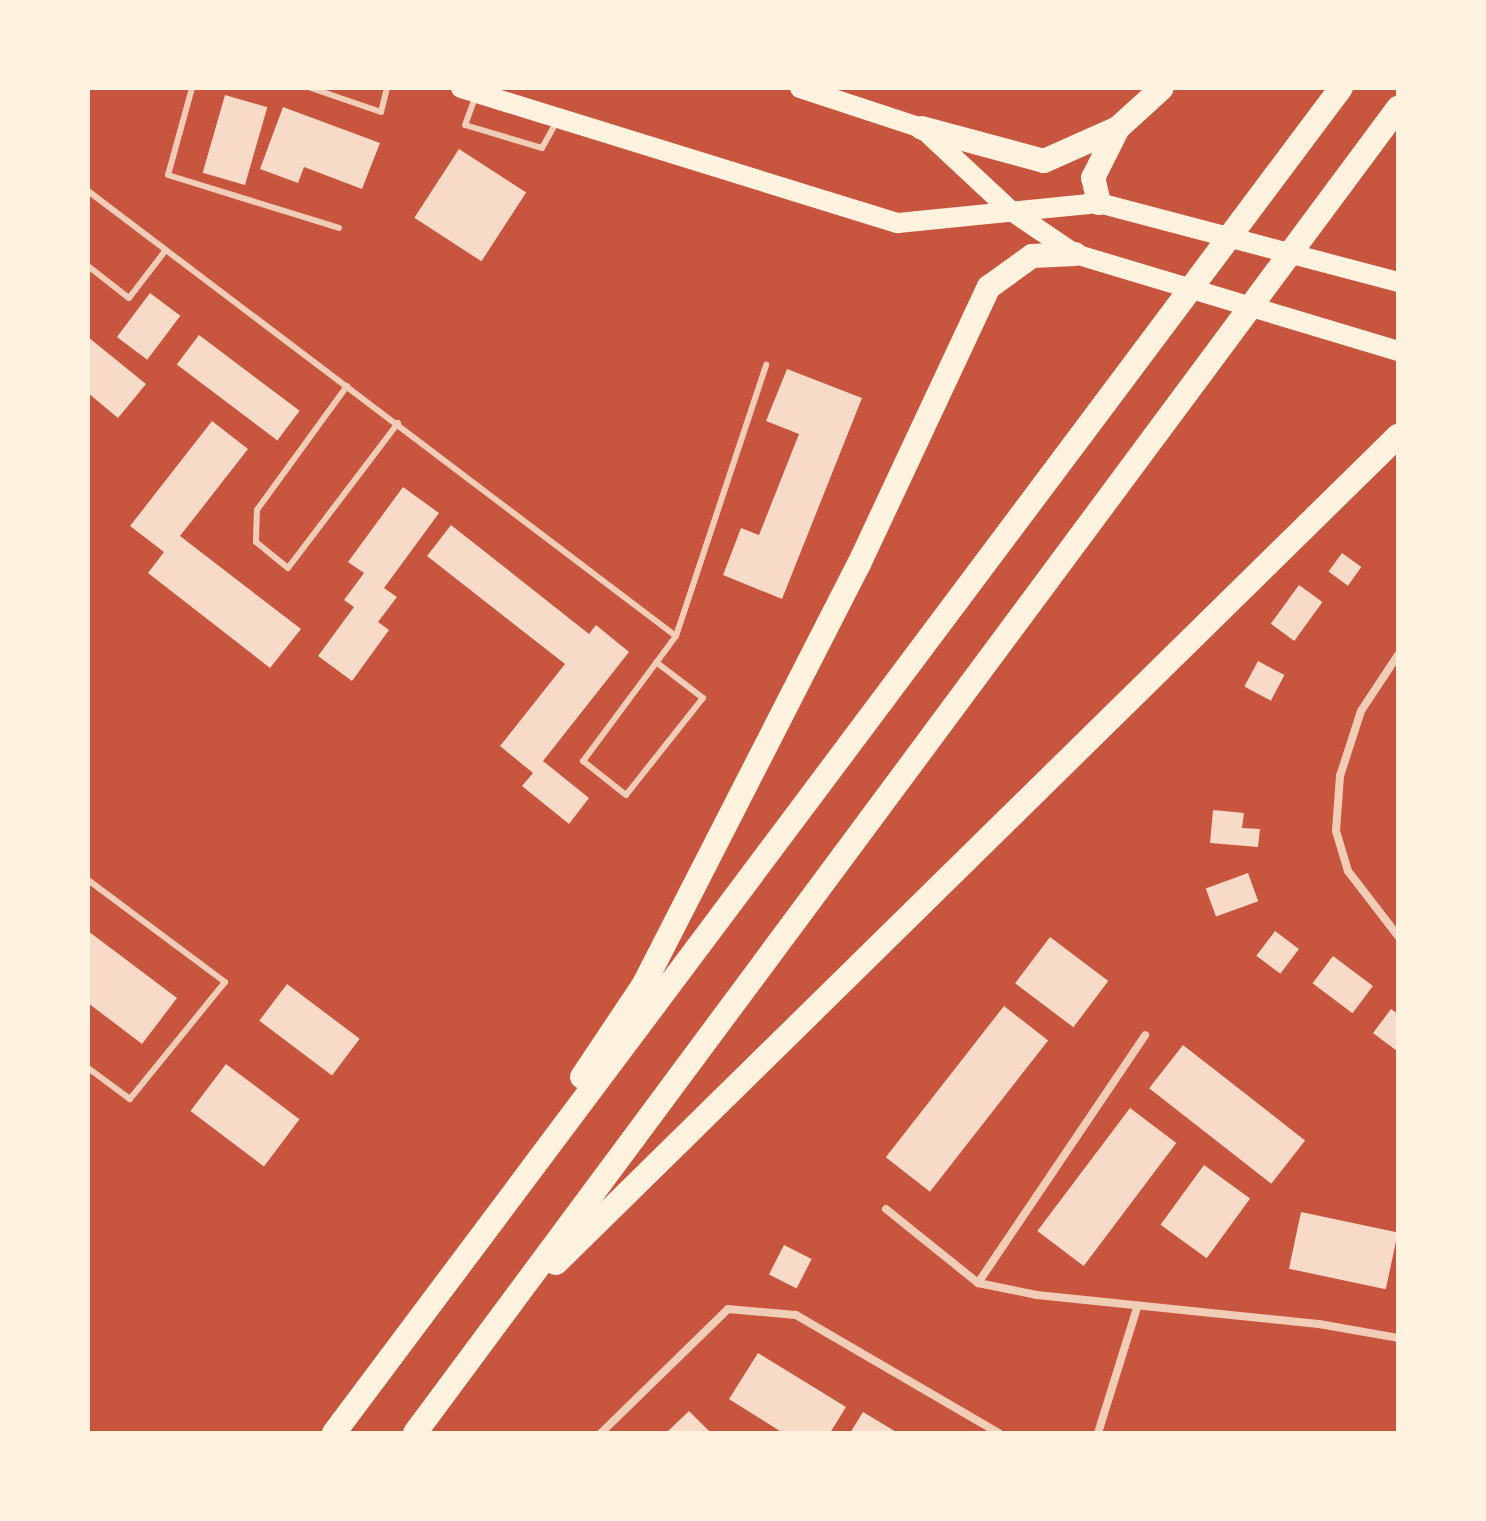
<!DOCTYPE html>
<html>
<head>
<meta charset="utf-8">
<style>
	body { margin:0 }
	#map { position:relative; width:1486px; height:1521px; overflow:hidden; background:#c8553d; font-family:Lato,sans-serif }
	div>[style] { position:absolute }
	.building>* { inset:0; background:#f7dbc8; transform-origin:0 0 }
	.service>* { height:6px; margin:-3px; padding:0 3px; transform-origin:3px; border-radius:3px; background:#f1ccb7 }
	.minor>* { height:8px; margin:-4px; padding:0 4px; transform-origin:4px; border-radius:4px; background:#f1ccb7 }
	.primary>* { height:20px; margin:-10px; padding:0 10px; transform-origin:10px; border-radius:10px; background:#fff3e0 }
	.motorway>* { height:24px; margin:-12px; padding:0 12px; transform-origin:12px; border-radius:12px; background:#fff3e0 }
	span { translate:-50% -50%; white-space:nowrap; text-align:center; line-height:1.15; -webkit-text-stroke:6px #fff3e0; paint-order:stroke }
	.frame { position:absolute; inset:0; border:90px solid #fff3e0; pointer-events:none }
</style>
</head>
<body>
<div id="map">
	<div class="building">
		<i style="left:225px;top:95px;width:44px;height:81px;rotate:16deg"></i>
		<i style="clip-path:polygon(283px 107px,380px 143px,362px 189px,304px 167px,298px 183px,260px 169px)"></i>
		<i style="left:459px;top:149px;width:80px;height:82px;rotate:33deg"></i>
		<i style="left:150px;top:293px;width:38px;height:55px;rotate:37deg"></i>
		<i style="left:199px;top:335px;width:126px;height:37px;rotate:37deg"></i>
		<i style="clip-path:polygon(88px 337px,146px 384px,118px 418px,88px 393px)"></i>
		<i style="clip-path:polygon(787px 369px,862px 398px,782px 599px,723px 575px,741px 528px,759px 535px,799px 434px,766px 421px)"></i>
		<i style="clip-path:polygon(212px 421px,248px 449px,180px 536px,301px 629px,270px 668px,148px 573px,164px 552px,130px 526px)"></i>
		<i style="clip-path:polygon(403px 487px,439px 513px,384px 588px,397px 597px,378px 622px,389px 630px,352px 681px,318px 656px,354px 607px,344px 600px,364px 573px,348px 562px)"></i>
		<i style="clip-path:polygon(451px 525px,589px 634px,596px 625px,629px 652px,543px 761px,589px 798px,569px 824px,522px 786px,533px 773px,500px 746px,565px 664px,427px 556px)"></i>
		<i style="left:1342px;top:553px;width:24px;height:23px;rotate:36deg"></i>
		<i style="left:1299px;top:585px;width:29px;height:48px;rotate:36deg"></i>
		<i style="left:1258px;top:661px;width:30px;height:29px;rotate:28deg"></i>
		<i style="clip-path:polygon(1213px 810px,1244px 813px,1242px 828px,1260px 829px,1258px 847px,1210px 843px)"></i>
		<i style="left:1248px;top:873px;width:30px;height:45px;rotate:70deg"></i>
		<i style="clip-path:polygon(88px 931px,177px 998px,142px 1044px,88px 1003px)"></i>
		<i style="left:1275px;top:931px;width:30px;height:31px;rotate:37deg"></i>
		<i style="left:1050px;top:937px;width:73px;height:58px;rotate:37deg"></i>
		<i style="left:1333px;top:956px;width:50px;height:34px;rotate:37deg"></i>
		<i style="left:287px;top:984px;width:91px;height:46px;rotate:37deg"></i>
		<i style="left:1004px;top:1006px;width:56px;height:192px;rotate:38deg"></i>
		<i style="clip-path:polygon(1391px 1009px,1398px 1014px,1397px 1051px,1373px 1033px)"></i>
		<i style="left:1183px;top:1045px;width:155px;height:55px;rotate:38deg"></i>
		<i style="left:226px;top:1064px;width:92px;height:59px;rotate:37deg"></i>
		<i style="left:1130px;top:1108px;width:58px;height:154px;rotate:37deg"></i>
		<i style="left:1204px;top:1165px;width:57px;height:74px;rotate:36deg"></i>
		<i style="left:1301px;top:1212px;width:99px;height:58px;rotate:12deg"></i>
		<i style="left:784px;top:1245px;width:31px;height:33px;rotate:27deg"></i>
		<i style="clip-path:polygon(758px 1353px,846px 1407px,830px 1433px,783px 1433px,729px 1399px)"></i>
		<i style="clip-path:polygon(689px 1411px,711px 1433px,666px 1433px)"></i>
		<i style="clip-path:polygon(863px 1412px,898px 1433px,850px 1433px)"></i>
	</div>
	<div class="service">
		<i style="left:192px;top:88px;width:90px;rotate:105.4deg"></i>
		<i style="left:168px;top:175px;width:179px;rotate:17.2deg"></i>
		<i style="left:311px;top:88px;width:74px;rotate:18.9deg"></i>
		<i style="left:381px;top:112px;width:25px;rotate:-76deg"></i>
		<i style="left:476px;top:95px;width:32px;rotate:110deg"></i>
		<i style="left:465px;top:125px;width:80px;rotate:16.6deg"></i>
		<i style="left:542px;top:148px;width:29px;rotate:-61deg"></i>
		<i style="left:88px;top:191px;width:737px;rotate:37.12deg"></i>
		<i style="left:676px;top:636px;width:156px;rotate:126.6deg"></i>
		<i style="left:583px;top:761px;width:55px;rotate:38.3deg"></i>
		<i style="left:626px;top:795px;width:124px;rotate:-51.6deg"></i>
		<i style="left:703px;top:698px;width:59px;rotate:-142.5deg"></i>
		<i style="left:88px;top:266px;width:52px;rotate:38deg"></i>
		<i style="left:129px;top:298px;width:59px;rotate:-52.5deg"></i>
		<i style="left:347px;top:386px;width:153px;rotate:126deg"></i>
		<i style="left:257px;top:510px;width:32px;rotate:92deg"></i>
		<i style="left:256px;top:542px;width:41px;rotate:39.1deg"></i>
		<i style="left:288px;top:568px;width:182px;rotate:-52.8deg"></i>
		<i style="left:676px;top:636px;width:286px;rotate:-71.6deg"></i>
		<i style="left:88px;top:880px;width:171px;rotate:36.7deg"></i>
		<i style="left:225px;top:982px;width:151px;rotate:129.1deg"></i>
		<i style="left:130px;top:1099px;width:52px;rotate:-143.6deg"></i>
	</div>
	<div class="minor">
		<i style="left:1398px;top:655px;width:67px;rotate:123.5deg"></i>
		<i style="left:1361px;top:711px;width:68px;rotate:107.9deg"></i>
		<i style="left:1340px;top:776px;width:55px;rotate:94.2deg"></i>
		<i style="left:1336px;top:831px;width:42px;rotate:73.3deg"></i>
		<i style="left:1348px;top:871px;width:82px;rotate:52.4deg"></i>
		<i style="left:886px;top:1209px;width:118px;rotate:38.8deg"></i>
		<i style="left:978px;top:1283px;width:60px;rotate:11.5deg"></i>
		<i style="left:1037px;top:1295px;width:283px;rotate:5.9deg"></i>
		<i style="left:1319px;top:1324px;width:80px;rotate:10deg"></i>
		<i style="left:978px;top:1283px;width:299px;rotate:-56deg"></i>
		<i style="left:601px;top:1433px;width:177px;rotate:-44.3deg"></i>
		<i style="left:728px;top:1309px;width:68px;rotate:5deg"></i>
		<i style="left:796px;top:1315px;width:235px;rotate:30.2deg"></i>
		<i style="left:1098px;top:1433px;width:131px;rotate:-72.7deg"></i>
	</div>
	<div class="primary">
		<i style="left:461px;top:88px;width:457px;rotate:17.2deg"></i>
		<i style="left:898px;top:223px;width:202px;rotate:-5.7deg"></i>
		<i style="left:1099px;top:203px;width:309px;rotate:14.8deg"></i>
		<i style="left:800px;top:88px;width:128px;rotate:18.2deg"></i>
		<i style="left:922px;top:128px;width:120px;rotate:43deg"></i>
		<i style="left:1010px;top:210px;width:78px;rotate:34.1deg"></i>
		<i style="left:1075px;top:254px;width:337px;rotate:16.7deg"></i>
	</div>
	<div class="motorway">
		<i style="left:922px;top:128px;width:126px;rotate:15.1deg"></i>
		<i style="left:1044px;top:161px;width:81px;rotate:-24deg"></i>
		<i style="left:1099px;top:203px;width:26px;rotate:-103deg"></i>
		<i style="left:1093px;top:178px;width:56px;rotate:-63.4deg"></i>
		<i style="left:1118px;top:128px;width:59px;rotate:-42.3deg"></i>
		<i style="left:582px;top:1077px;width:112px;rotate:-56.3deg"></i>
		<i style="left:644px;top:984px;width:472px;rotate:-62.9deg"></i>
		<i style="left:859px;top:564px;width:306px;rotate:-64.9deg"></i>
		<i style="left:989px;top:287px;width:53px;rotate:-35.8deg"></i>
		<i style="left:1032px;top:256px;width:43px;rotate:-2.7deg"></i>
		<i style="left:556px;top:1263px;width:1180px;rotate:-44.49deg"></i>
		<i style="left:334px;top:1433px;width:1680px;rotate:-53.18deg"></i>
		<i style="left:415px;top:1433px;width:1650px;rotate:-53.43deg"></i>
	</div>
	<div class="frame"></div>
</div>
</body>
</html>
